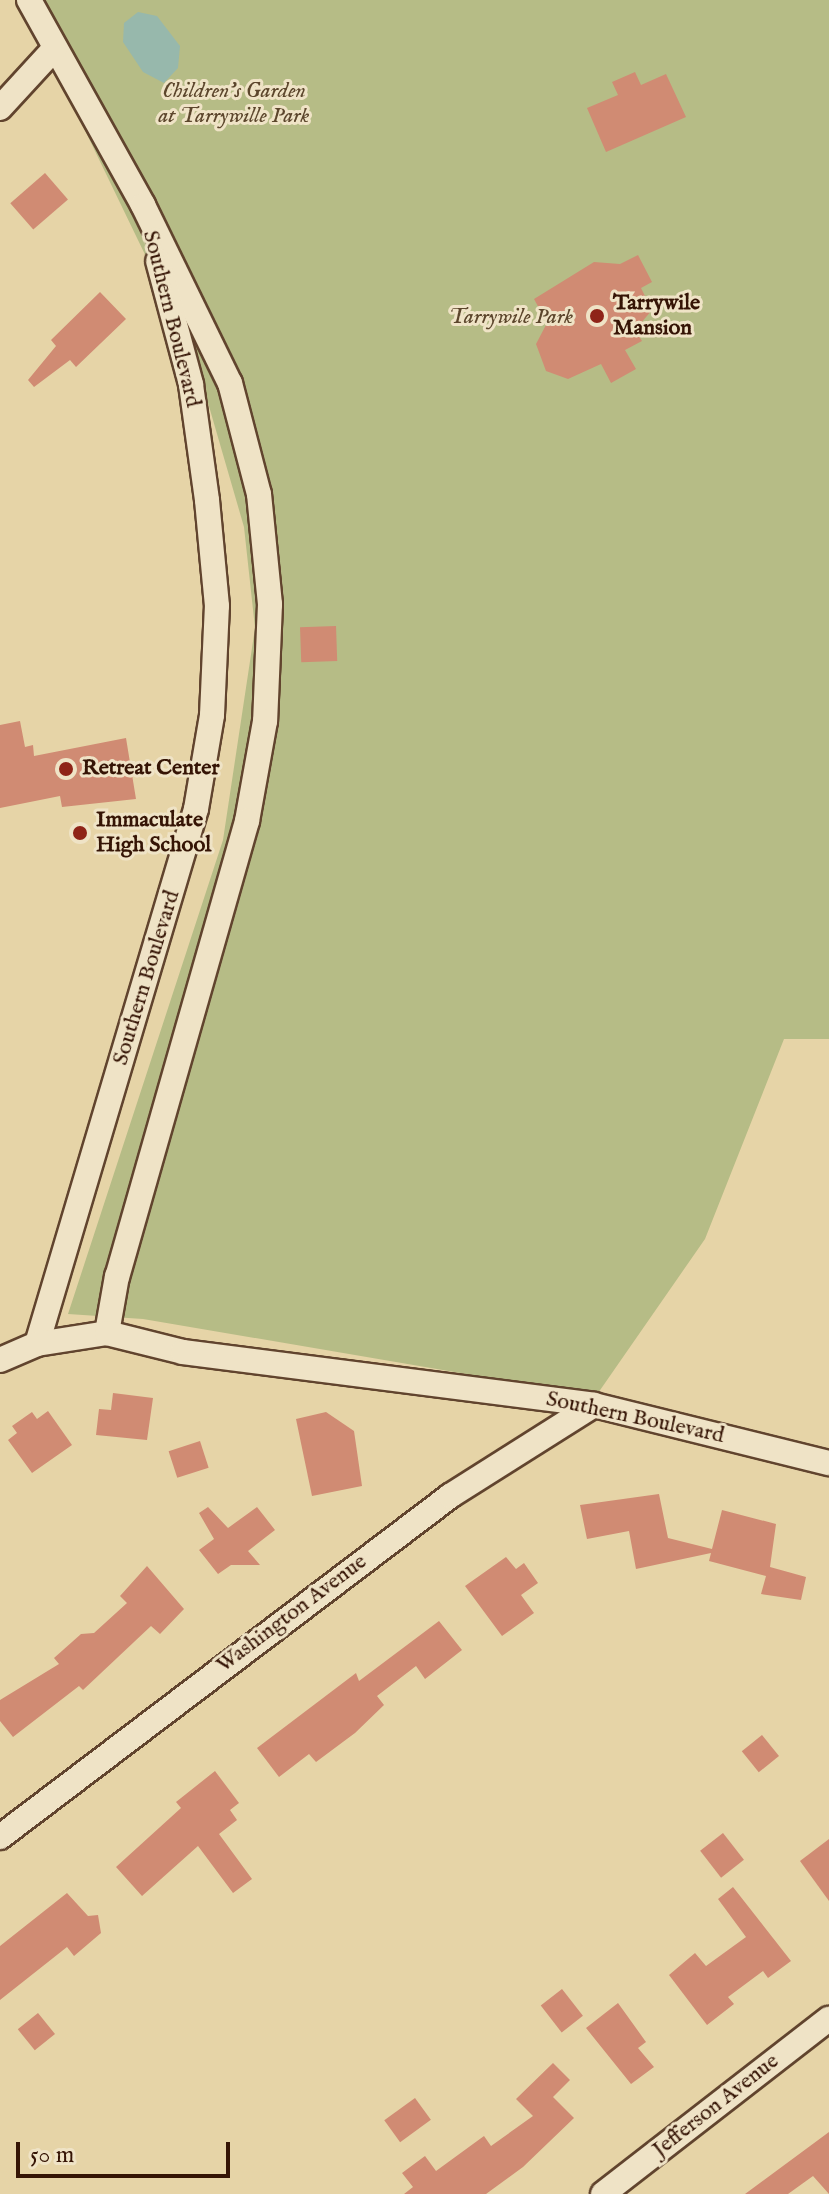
<!DOCTYPE html>
<html>
<head>
<meta charset="utf-8">
<style>
	body { margin:0 }
	#map { position:relative; width:829px; height:2194px; overflow:hidden; background:#e6d4a7; font-family:"IM FELL English",serif }
	div>[style] { position:absolute }
	.green>* { inset:0; background:#b6bc86 }
	.water>* { inset:0; background:#97b8ac }
	.building>* { inset:0; background:#d08b73; transform-origin:0 0 }
	.roads { filter:drop-shadow(2px 0 #61442e) drop-shadow(-2px 0 #61442e) drop-shadow(0 2px #61442e) drop-shadow(0 -2px #61442e) }
	.street>* { height:24px; margin:-12px; padding:0 12px; transform-origin:12px; border-radius:12px; background:#efe3c6 }
	.dots>* { width:22px; height:22px; translate:-50% -50%; box-sizing:border-box; border:4px solid #efe3c6; border-radius:50% }
	span { translate:-50% -50%; white-space:nowrap; text-align:center; line-height:1.15; -webkit-text-stroke:6px #efe3c6; paint-order:stroke }
	.park-label { font-size:22px; color:#5c462c; font-style:italic }
	.poi-label { font-size:22px; color:#351405; font-weight:700 }
	.left { translate:0 -50%; text-align:left }
	.street-label { font-size:22px; color:#351405 }
	.scale { position:absolute; left:16px; top:2142px; width:214px; height:36px; box-sizing:border-box; border:4px solid #351405; border-top:0; padding-left:10px; font-size:24px; line-height:28px; white-space:nowrap; color:#351405; -webkit-text-stroke:6px #efe3c6; paint-order:stroke }
</style>
</head>
<body>
<div id="map">
	<div class="green">
		<i style="clip-path:polygon(22px 0,829px 0,829px 1039px,784px 1039px,705px 1239px,596px 1396px,143px 1319px,68px 1314px,223px 840px,255px 628px,244px 527px,195px 358px)"></i>
	</div>
	<div class="water">
		<i style="clip-path:polygon(138px 12px,157px 16px,180px 46px,178px 68px,164px 83px,143px 72px,123px 42px,124px 23px)"></i>
	</div>
	<div class="building">
		<i style="clip-path:polygon(635px 72px,641px 85px,666px 74px,686px 117px,606px 152px,587px 108px,618px 95px,612px 82px)"></i>
		<i style="left:45px;top:173px;width:35px;height:46px;rotate:49deg"></i>
		<i style="clip-path:polygon(638px 255px,652px 282px,641px 288px,652px 310px,635px 330px,642px 341px,625px 350px,636px 369px,611px 383px,601px 364px,568px 379px,546px 371px,536px 344px,547px 323px,534px 299px,594px 262px,620px 264px)"></i>
		<i style="clip-path:polygon(100px 292px,126px 319px,76px 367px,70px 360px,34px 387px,28px 380px,56px 346px,51px 340px)"></i>
		<i style="left:336px;top:626px;width:35px;height:36px;rotate:88deg"></i>
		<i style="clip-path:polygon(20px 721px,25px 747px,33px 745px,34px 756px,126px 738px,136px 799px,62px 807px,60px 796px,0 808px,0 725px)"></i>
		<i style="clip-path:polygon(113px 1393px,153px 1398px,147px 1440px,96px 1435px,99px 1409px,111px 1410px)"></i>
		<i style="clip-path:polygon(48px 1411px,72px 1445px,32px 1473px,8px 1440px,17px 1433px,12px 1426px,32px 1412px,37px 1419px)"></i>
		<i style="clip-path:polygon(326px 1412px,354px 1431px,362px 1486px,312px 1496px,296px 1419px)"></i>
		<i style="left:200px;top:1441px;width:28px;height:33px;rotate:72deg"></i>
		<i style="clip-path:polygon(659px 1494px,668px 1538px,712px 1549px,722px 1510px,776px 1524px,770px 1567px,806px 1577px,801px 1600px,761px 1594px,766px 1576px,709px 1561px,711px 1553px,636px 1569px,629px 1531px,587px 1539px,580px 1505px)"></i>
		<i style="clip-path:polygon(208px 1507px,228px 1528px,257px 1507px,275px 1530px,248px 1551px,260px 1565px,231px 1565px,218px 1574px,199px 1550px,214px 1539px,199px 1513px)"></i>
		<i style="clip-path:polygon(506px 1557px,516px 1569px,524px 1563px,538px 1583px,521px 1595px,534px 1613px,502px 1636px,465px 1586px)"></i>
		<i style="clip-path:polygon(147px 1566px,184px 1609px,160px 1634px,151px 1626px,83px 1690px,79px 1686px,13px 1737px,0 1721px,0 1700px,59px 1664px,54px 1658px,81px 1634px,94px 1633px,127px 1603px,120px 1596px)"></i>
		<i style="clip-path:polygon(439px 1621px,462px 1650px,425px 1679px,416px 1666px,377px 1696px,384px 1705px,355px 1733px,316px 1762px,309px 1754px,279px 1777px,257px 1748px,356px 1673px,359px 1681px)"></i>
		<i style="left:762px;top:1735px;width:27px;height:26px;rotate:51deg"></i>
		<i style="clip-path:polygon(215px 1771px,239px 1803px,230px 1810px,237px 1820px,219px 1834px,252px 1879px,233px 1893px,198px 1846px,142px 1896px,116px 1867px,181px 1808px,176px 1802px)"></i>
		<i style="left:723px;top:1833px;width:34px;height:29px;rotate:52deg"></i>
		<i style="clip-path:polygon(829px 1839px,829px 1901px,800px 1861px)"></i>
		<i style="clip-path:polygon(733px 1887px,791px 1961px,768px 1978px,763px 1971px,728px 1997px,734px 2004px,707px 2025px,669px 1975px,695px 1953px,706px 1966px,746px 1937px,718px 1899px)"></i>
		<i style="clip-path:polygon(67px 1893px,88px 1916px,98px 1915px,101px 1933px,74px 1956px,67px 1947px,0 2000px,0 1946px)"></i>
		<i style="left:562px;top:1989px;width:34px;height:27px;rotate:52deg"></i>
		<i style="clip-path:polygon(618px 2003px,646px 2042px,638px 2048px,654px 2067px,631px 2084px,586px 2028px)"></i>
		<i style="left:38px;top:2013px;width:27px;height:26px;rotate:51deg"></i>
		<i style="clip-path:polygon(553px 2063px,570px 2080px,553px 2097px,574px 2118px,523px 2167px,486px 2194px,404px 2194px,413px 2187px,402px 2173px,425px 2156px,436px 2171px,484px 2136px,491px 2146px,533px 2116px,516px 2099px)"></i>
		<i style="left:415px;top:2098px;width:27px;height:38px;rotate:54deg"></i>
		<i style="clip-path:polygon(829px 2132px,829px 2194px,813px 2176px,788px 2194px,745px 2194px)"></i>
	</div>
	<div class="roads">
		<div class="street">
			<i style="left:29px;top:0;width:235px;rotate:60.9deg"></i>
			<i style="left:143px;top:205px;width:198px;rotate:64deg"></i>
			<i style="left:230px;top:383px;width:115px;rotate:75.4deg"></i>
			<i style="left:259px;top:494px;width:111px;rotate:84.3deg"></i>
			<i style="left:270px;top:604px;width:117px;rotate:92.4deg"></i>
			<i style="left:265px;top:721px;width:102px;rotate:100.2deg"></i>
			<i style="left:247px;top:821px;width:473px;rotate:105.9deg"></i>
			<i style="left:117px;top:1276px;width:58px;rotate:100deg"></i>
			<i style="left:0;top:108px;width:81px;rotate:-47.5deg"></i>
			<i style="left:37px;top:1344px;width:558px;rotate:-73.45deg"></i>
			<i style="left:196px;top:809px;width:95px;rotate:-80.3deg"></i>
			<i style="left:212px;top:715px;width:109px;rotate:-87.4deg"></i>
			<i style="left:217px;top:606px;width:106px;rotate:-95.4deg"></i>
			<i style="left:207px;top:500px;width:117px;rotate:-97.9deg"></i>
			<i style="left:191px;top:384px;width:127px;rotate:-105deg"></i>
			<i style="left:0;top:1360px;width:40px;rotate:-23.4deg"></i>
			<i style="left:37px;top:1344px;width:71px;rotate:-8.9deg"></i>
			<i style="left:107px;top:1333px;width:78px;rotate:14deg"></i>
			<i style="left:183px;top:1352px;width:414px;rotate:7.3deg"></i>
			<i style="left:594px;top:1405px;width:242px;rotate:13.9deg"></i>
			<i style="left:0;top:1837px;width:565px;rotate:-37.15deg"></i>
			<i style="left:450px;top:1496px;width:170px;rotate:-32.3deg"></i>
			<i style="left:603px;top:2194px;width:286px;rotate:-37.8deg"></i>
		</div>
	</div>
	<div class="dots">
		<i style="left:597px;top:316px;background:#8f2418"></i>
		<i style="left:66px;top:769px;background:#8f2418"></i>
		<i style="left:80px;top:833px;background:#8f2418"></i>
	</div>
	<div class="park-label">
		<span style="left:234px;top:104px">Children's Garden<br>at Tarrywille Park</span>
		<span style="left:511px;top:318px">Tarrywile Park</span>
	</div>
	<div class="poi-label">
		<span class="left" style="left:613px;top:316px">Tarrywile<br>Mansion</span>
		<span class="left" style="left:82px;top:769px">Retreat Center</span>
		<span class="left" style="left:96px;top:833px">Immaculate<br>High School</span>
	</div>
	<div class="street-label">
		<span style="left:171px;top:319px;rotate:76deg">Southern Boulevard</span>
		<span style="left:147px;top:978px;rotate:-73deg">Southern Boulevard</span>
		<span style="left:635px;top:1418px;rotate:12deg">Southern Boulevard</span>
		<span style="left:292px;top:1614px;rotate:-37deg">Washington Avenue</span>
		<span style="left:716px;top:2106px;rotate:-38deg">Jefferson Avenue</span>
	</div>
	<div class="scale">50 m</div>
</div>
</body>
</html>
